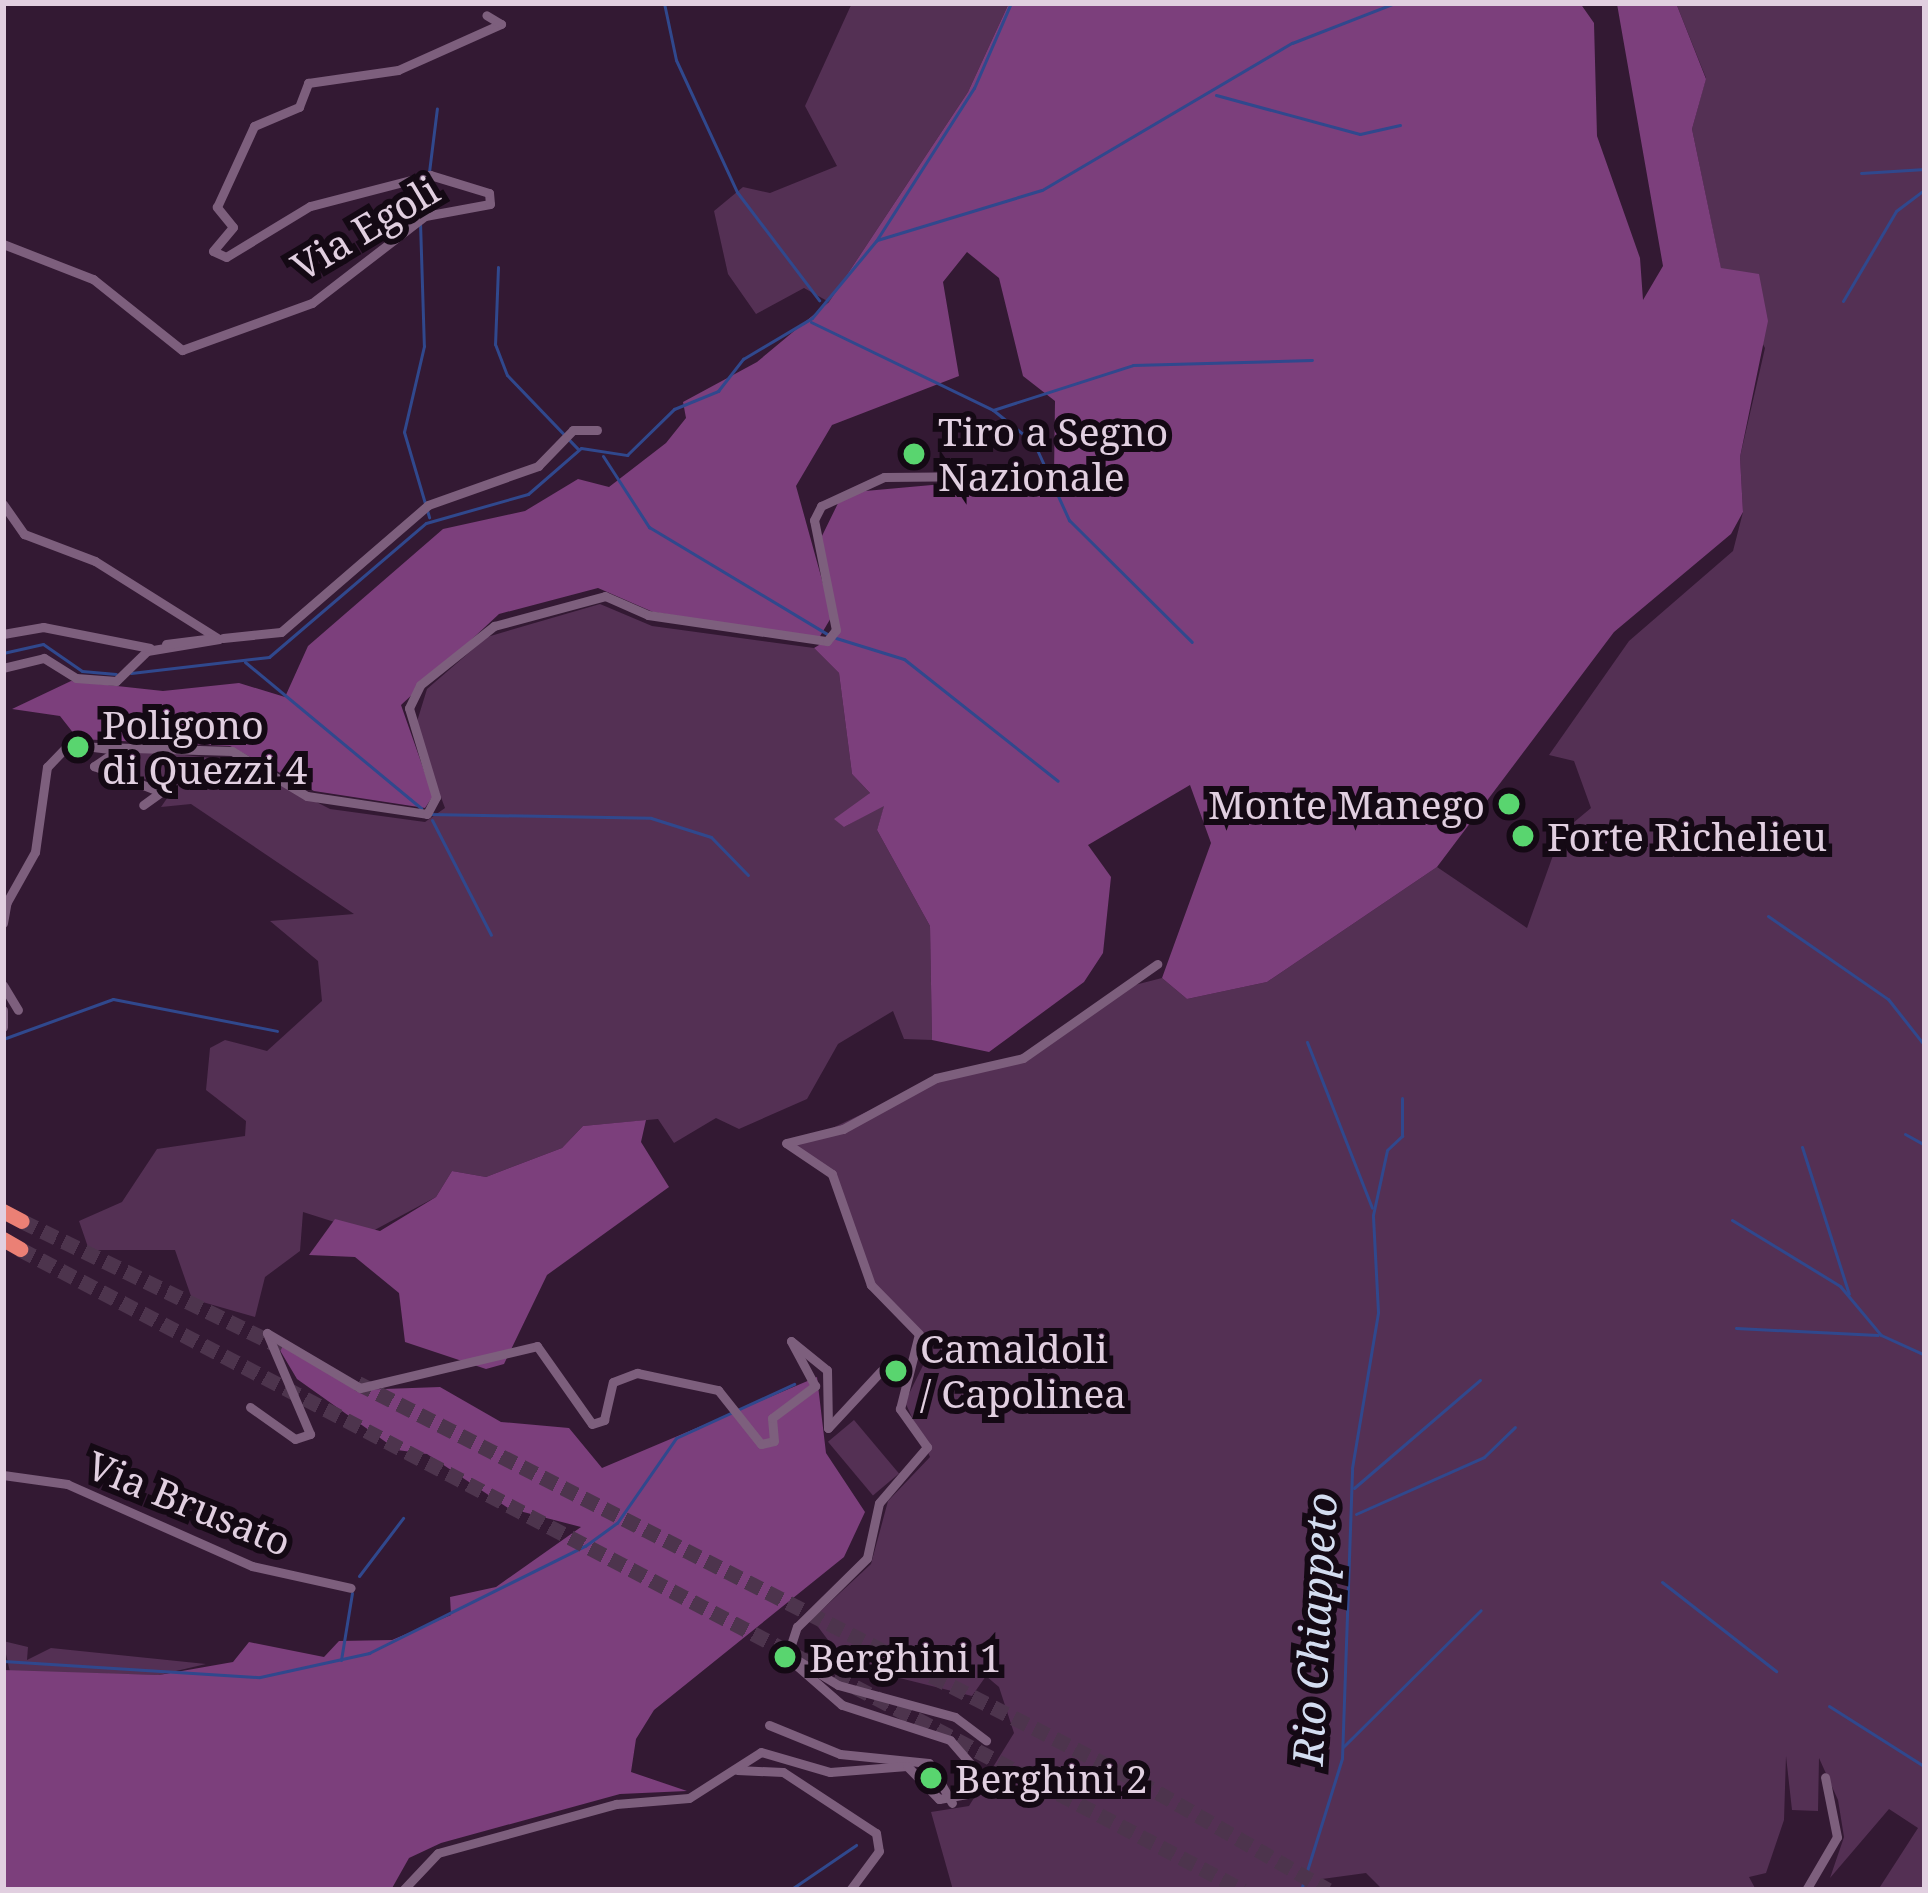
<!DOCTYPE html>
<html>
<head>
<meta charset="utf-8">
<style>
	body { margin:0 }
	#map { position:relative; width:1928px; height:1893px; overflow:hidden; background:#331933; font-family:"Noto Serif",serif }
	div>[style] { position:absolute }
	.green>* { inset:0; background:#543054; transform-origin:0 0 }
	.forest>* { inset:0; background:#7c3f7c }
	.stream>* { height:3px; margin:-1.5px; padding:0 1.5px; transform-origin:1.5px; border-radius:1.5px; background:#30488d }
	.motorway-tunnel>* { height:15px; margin-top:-7.5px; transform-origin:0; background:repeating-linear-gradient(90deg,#4d344d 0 15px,transparent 0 23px) }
	.minor>* { height:9px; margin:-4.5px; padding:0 4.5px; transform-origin:4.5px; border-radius:4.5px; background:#7d5f7d }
	.motorway>* { height:15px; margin:-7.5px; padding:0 7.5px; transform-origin:7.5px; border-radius:7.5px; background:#eb8075 }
	.dots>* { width:33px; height:33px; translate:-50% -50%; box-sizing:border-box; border:6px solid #140914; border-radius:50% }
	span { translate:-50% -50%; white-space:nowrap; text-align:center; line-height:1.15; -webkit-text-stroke:12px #140914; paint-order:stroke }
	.street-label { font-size:39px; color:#e1cfe0 }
	.poi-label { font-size:39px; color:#e1cfe0 }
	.left { translate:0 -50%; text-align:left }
	.right { translate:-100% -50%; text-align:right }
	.water-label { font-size:42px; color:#d3dcf0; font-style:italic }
	.frame { position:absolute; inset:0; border:6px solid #e1cfe0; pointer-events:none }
</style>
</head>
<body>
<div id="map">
	<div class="green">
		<i style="clip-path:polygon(852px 3px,1009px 3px,968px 92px,829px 302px,804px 288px,756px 314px,728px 274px,714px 211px,743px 187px,770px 193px,837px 166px,805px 106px)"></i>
		<i style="clip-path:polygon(1676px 3px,1925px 3px,1925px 1890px,1878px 1890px,1918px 1828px,1889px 1809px,1830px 1878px,1844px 1837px,1838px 1800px,1819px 1758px,1818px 1811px,1792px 1810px,1786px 1756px,1784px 1820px,1766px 1873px,1749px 1877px,1756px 1890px,1383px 1890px,1366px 1873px,1322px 1879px,1320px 1890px,953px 1890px,931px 1812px,969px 1806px,1014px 1733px,999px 1687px,986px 1676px,972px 1696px,847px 1665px,812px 1619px,871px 1564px,888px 1501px,930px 1457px,905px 1402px,933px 1345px,872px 1281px,827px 1169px,790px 1148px,932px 1081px,1027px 1061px,1123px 988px,1162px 978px,1187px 999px,1267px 982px,1437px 867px,1527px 928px,1561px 833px,1591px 808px,1574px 761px,1549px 755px,1629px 641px,1733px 551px,1743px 512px,1740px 457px,1765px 348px,1721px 269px,1692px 129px,1706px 78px)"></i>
		<i style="clip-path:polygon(600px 604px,652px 626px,814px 648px,839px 673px,852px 774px,870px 793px,844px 827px,885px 804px,877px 830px,930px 926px,932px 1040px,904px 1039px,893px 1011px,838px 1044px,807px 1099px,739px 1129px,716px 1118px,674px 1143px,658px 1119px,583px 1126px,562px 1148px,486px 1177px,452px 1171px,436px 1197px,369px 1233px,303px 1212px,300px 1251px,265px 1277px,255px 1317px,192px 1299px,175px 1250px,89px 1250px,79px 1221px,122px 1202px,157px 1149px,245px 1136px,246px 1121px,206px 1090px,210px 1048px,225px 1040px,267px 1051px,322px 1001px,318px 961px,270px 921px,354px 914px,191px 804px,161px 807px,172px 791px,127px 771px,132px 749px,237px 761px,330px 809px,425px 822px,445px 808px,415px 728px,427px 689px,487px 637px)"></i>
		<i style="left:854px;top:1420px;width:70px;height:34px;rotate:50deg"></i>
		<i style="clip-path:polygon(3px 1641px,28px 1647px,27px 1660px,51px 1648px,206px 1664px,159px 1675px,10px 1672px)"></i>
	</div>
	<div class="forest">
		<i style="clip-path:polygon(1009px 3px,1580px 3px,1594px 23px,1597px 136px,1640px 258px,1643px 300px,1663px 266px,1617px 4px,1676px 3px,1706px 79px,1692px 129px,1721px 268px,1759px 274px,1768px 321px,1740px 457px,1743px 512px,1731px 534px,1614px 632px,1437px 867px,1267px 982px,1187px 999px,1162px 978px,1211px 843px,1190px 785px,1088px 845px,1111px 877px,1103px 953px,1084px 982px,989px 1052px,932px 1040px,930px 926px,877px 830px,884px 806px,844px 827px,834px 819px,870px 793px,852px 774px,839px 673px,814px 648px,839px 633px,821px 538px,843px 493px,1054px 474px,1055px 401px,1023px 376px,999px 278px,967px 252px,943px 282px,959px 376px,832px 425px,796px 486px,832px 616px,819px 638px,653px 612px,598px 588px,499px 614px,401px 705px,433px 796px,425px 808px,314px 791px,230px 746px,78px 739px,60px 716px,12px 709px,71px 681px,163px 691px,239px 683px,285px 697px,308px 646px,443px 529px,525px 511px,578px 479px,609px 487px,666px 443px,686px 418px,683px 402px,757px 362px,829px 302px,968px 92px)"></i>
		<i style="clip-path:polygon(646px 1120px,641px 1142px,669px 1187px,547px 1275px,504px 1364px,486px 1369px,405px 1342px,399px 1293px,355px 1257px,309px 1255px,335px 1219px,380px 1231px,436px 1197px,452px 1171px,486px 1177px,562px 1148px,583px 1126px)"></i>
		<i style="clip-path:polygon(275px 1342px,356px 1390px,440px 1387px,501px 1422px,569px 1428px,602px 1468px,817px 1377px,826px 1453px,865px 1512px,844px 1557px,654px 1710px,636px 1739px,631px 1772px,687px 1791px,620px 1794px,441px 1843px,409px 1858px,391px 1890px,3px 1890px,3px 1670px,159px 1675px,233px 1662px,249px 1642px,324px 1657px,339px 1641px,392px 1640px,451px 1615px,450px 1597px,496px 1587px,581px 1527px,508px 1508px,427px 1454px,397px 1450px,297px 1379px)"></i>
	</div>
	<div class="stream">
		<i style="left:664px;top:3px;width:58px;rotate:78.1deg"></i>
		<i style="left:676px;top:60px;width:145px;rotate:65.2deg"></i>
		<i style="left:737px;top:192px;width:136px;rotate:52.8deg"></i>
		<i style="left:1216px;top:95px;width:149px;rotate:15.2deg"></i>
		<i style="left:1360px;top:134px;width:41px;rotate:-12.7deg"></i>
		<i style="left:429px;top:172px;width:64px;rotate:-82.9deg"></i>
		<i style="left:1861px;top:173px;width:64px;rotate:-3.6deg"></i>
		<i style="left:421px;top:212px;width:31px;rotate:-81deg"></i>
		<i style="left:420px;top:222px;width:124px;rotate:88.2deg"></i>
		<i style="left:424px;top:346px;width:88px;rotate:103.1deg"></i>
		<i style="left:404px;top:432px;width:89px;rotate:73.6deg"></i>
		<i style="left:877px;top:240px;width:172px;rotate:-16.9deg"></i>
		<i style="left:1042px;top:190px;width:290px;rotate:-30.5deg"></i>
		<i style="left:1292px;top:43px;width:110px;rotate:-21.2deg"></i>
		<i style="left:498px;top:267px;width:77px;rotate:92.2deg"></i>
		<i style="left:495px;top:344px;width:33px;rotate:69deg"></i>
		<i style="left:507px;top:375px;width:103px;rotate:46.2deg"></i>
		<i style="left:1843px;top:301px;width:104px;rotate:-59.5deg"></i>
		<i style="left:1896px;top:211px;width:36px;rotate:-37deg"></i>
		<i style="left:811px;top:322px;width:202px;rotate:25.8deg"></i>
		<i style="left:993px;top:410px;width:53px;rotate:38.8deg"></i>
		<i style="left:1034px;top:443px;width:85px;rotate:65.6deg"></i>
		<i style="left:1069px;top:520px;width:173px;rotate:44.8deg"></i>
		<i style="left:993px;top:410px;width:147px;rotate:-17.8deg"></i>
		<i style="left:1133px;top:365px;width:179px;rotate:-1.6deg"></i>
		<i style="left:603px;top:456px;width:85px;rotate:57.1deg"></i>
		<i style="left:649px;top:527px;width:208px;rotate:31deg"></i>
		<i style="left:836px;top:638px;width:71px;rotate:17.2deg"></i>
		<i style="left:904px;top:659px;width:196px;rotate:38.4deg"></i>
		<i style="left:3px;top:653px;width:41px;rotate:-12.7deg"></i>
		<i style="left:43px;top:644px;width:47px;rotate:34.7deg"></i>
		<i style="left:82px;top:671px;width:34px;rotate:5deg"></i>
		<i style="left:245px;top:662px;width:229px;rotate:39.7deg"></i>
		<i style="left:131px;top:673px;width:139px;rotate:-6.6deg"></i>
		<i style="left:269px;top:657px;width:206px;rotate:-40.5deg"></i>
		<i style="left:426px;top:523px;width:106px;rotate:-15.9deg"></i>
		<i style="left:528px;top:494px;width:70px;rotate:-41deg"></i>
		<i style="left:581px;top:448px;width:47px;rotate:8.7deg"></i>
		<i style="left:627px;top:455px;width:66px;rotate:-44.4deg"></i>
		<i style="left:674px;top:409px;width:48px;rotate:-22.2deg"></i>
		<i style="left:718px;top:391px;width:41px;rotate:-52deg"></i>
		<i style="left:743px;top:359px;width:80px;rotate:-30.7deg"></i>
		<i style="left:812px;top:318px;width:100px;rotate:-50.3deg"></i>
		<i style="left:876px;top:241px;width:182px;rotate:-57.4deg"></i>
		<i style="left:974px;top:88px;width:93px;rotate:-66.5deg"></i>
		<i style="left:429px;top:814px;width:222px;rotate:1deg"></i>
		<i style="left:651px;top:818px;width:63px;rotate:17.6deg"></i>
		<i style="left:711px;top:837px;width:53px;rotate:45.8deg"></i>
		<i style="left:432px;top:820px;width:129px;rotate:62.8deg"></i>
		<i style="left:1768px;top:916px;width:146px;rotate:34.7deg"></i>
		<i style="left:1888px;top:999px;width:60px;rotate:51.8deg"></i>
		<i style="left:3px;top:1039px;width:117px;rotate:-20deg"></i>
		<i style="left:113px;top:999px;width:167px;rotate:11deg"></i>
		<i style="left:1307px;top:1042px;width:178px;rotate:68.6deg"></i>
		<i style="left:1905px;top:1134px;width:23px;rotate:29deg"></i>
		<i style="left:1802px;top:1147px;width:154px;rotate:72.3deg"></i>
		<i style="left:1732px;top:1220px;width:127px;rotate:31.4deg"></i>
		<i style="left:1840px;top:1286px;width:64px;rotate:50.1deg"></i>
		<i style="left:1881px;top:1335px;width:48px;rotate:24.4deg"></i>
		<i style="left:1736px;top:1328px;width:142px;rotate:2.8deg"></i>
		<i style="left:1354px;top:1488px;width:166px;rotate:-40.6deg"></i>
		<i style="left:1356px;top:1514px;width:140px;rotate:-24deg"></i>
		<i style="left:1484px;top:1457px;width:43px;rotate:-44.1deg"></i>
		<i style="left:359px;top:1576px;width:73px;rotate:-52.8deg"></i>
		<i style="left:1662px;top:1582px;width:145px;rotate:38deg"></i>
		<i style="left:341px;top:1660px;width:68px;rotate:-80.7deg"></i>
		<i style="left:3px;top:1661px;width:257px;rotate:3.6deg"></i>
		<i style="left:260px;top:1677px;width:112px;rotate:-12.4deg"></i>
		<i style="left:369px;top:1653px;width:241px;rotate:-26.4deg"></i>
		<i style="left:585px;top:1546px;width:39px;rotate:-36deg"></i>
		<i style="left:617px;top:1523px;width:103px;rotate:-55.2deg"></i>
		<i style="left:676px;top:1438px;width:130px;rotate:-24.6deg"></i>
		<i style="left:1829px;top:1706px;width:114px;rotate:32.4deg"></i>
		<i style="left:1343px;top:1747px;width:194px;rotate:-44.8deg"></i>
		<i style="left:790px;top:1890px;width:80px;rotate:-34.3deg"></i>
		<i style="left:1301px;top:1890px;width:138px;rotate:-72.7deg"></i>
		<i style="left:1342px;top:1758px;width:290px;rotate:-88deg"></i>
		<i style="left:1352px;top:1468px;width:158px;rotate:-80.5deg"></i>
		<i style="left:1378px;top:1312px;width:97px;rotate:-93deg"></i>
		<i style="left:1373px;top:1215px;width:66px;rotate:-77.8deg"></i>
		<i style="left:1387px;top:1150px;width:21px;rotate:-43deg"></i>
		<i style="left:1402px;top:1136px;width:38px;rotate:-90deg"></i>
	</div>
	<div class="motorway-tunnel">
		<i style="left:22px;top:1221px;width:289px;rotate:25.9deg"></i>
		<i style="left:20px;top:1249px;width:1381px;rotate:27.66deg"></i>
		<i style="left:358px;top:1383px;width:876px;rotate:27.03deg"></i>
		<i style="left:1138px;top:1781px;width:219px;rotate:29.8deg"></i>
	</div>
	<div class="minor">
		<i style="left:3px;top:244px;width:97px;rotate:21.3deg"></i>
		<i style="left:93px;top:279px;width:114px;rotate:38.6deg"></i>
		<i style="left:182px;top:350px;width:138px;rotate:-19.9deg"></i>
		<i style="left:312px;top:303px;width:143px;rotate:-37.6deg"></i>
		<i style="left:425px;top:216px;width:66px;rotate:-10.5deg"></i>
		<i style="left:490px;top:204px;width:11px;rotate:-95deg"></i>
		<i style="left:489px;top:193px;width:62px;rotate:-163deg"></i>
		<i style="left:430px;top:175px;width:124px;rotate:165.5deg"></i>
		<i style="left:310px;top:206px;width:98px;rotate:148.7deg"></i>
		<i style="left:226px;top:257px;width:14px;rotate:-155deg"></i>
		<i style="left:213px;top:251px;width:31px;rotate:-50deg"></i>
		<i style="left:233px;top:227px;width:26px;rotate:-129deg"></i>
		<i style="left:217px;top:207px;width:89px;rotate:-65.4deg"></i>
		<i style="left:254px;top:126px;width:49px;rotate:-22.9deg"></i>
		<i style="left:299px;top:107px;width:26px;rotate:-69deg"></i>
		<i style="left:308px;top:83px;width:91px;rotate:-8.2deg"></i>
		<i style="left:398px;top:70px;width:113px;rotate:-24.1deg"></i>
		<i style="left:501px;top:24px;width:17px;rotate:-149deg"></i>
		<i style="left:3px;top:504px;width:37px;rotate:55deg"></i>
		<i style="left:24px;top:534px;width:76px;rotate:20.8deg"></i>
		<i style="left:95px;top:561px;width:146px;rotate:32.2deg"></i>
		<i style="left:219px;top:639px;width:73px;rotate:170.5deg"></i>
		<i style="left:147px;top:651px;width:43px;rotate:135.9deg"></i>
		<i style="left:116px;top:681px;width:40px;rotate:-175.7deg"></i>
		<i style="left:76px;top:678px;width:38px;rotate:-148deg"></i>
		<i style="left:44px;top:658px;width:42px;rotate:166.3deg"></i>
		<i style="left:3px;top:634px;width:41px;rotate:-9.9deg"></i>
		<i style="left:43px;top:627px;width:109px;rotate:11.1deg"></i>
		<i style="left:223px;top:638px;width:58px;rotate:-5.9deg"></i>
		<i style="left:281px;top:632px;width:194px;rotate:-40.8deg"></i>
		<i style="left:428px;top:505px;width:117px;rotate:-19.5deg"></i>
		<i style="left:538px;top:466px;width:50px;rotate:-45.8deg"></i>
		<i style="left:573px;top:430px;width:24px"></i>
		<i style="left:166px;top:644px;width:48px;rotate:-7.1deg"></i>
		<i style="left:85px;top:746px;width:33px;rotate:7deg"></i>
		<i style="left:118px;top:750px;width:29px;rotate:146deg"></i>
		<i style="left:94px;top:766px;width:72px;rotate:21.2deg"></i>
		<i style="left:161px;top:792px;width:22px;rotate:144deg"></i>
		<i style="left:3px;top:909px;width:65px;rotate:-60.7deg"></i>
		<i style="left:35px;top:852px;width:86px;rotate:-82deg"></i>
		<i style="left:47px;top:767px;width:29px;rotate:-46deg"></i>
		<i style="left:67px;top:746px;width:165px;rotate:1.7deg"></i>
		<i style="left:232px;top:751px;width:87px;rotate:31deg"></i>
		<i style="left:307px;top:796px;width:121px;rotate:8.5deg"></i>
		<i style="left:427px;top:814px;width:19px;rotate:-62deg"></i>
		<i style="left:436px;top:797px;width:93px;rotate:-106.9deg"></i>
		<i style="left:409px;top:708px;width:25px;rotate:-64deg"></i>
		<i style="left:420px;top:685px;width:95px;rotate:-38.6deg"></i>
		<i style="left:494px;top:626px;width:115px;rotate:-15.1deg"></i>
		<i style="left:605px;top:596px;width:47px;rotate:23.8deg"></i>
		<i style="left:648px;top:615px;width:181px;rotate:8.3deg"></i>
		<i style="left:827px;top:641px;width:14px;rotate:-51deg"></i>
		<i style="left:836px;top:630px;width:112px;rotate:-101.3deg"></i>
		<i style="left:814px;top:520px;width:16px;rotate:-63deg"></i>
		<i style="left:821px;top:506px;width:69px;rotate:-24.7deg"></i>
		<i style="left:884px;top:477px;width:107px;rotate:-0.5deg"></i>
		<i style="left:3px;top:923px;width:22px;rotate:-80deg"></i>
		<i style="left:3px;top:985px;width:29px;rotate:59deg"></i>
		<i style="left:3px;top:1010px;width:17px;rotate:90deg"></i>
		<i style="left:250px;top:1407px;width:55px;rotate:35.4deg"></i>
		<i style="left:295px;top:1439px;width:16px;rotate:-18deg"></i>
		<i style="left:310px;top:1434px;width:110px;rotate:-113.1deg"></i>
		<i style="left:267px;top:1333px;width:108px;rotate:30.6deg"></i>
		<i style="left:360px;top:1388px;width:182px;rotate:-13.3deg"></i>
		<i style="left:537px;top:1346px;width:95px;rotate:54.8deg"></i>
		<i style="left:592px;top:1424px;width:13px;rotate:-18deg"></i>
		<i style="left:604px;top:1420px;width:39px;rotate:-77deg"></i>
		<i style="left:613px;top:1382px;width:26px;rotate:-21deg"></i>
		<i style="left:637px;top:1373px;width:83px;rotate:11.9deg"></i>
		<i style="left:718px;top:1390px;width:69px;rotate:51.5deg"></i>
		<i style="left:761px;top:1444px;width:13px;rotate:-13deg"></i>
		<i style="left:774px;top:1441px;width:23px;rotate:-95deg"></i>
		<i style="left:772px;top:1418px;width:54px;rotate:-36.7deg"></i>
		<i style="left:815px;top:1386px;width:51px;rotate:-118.1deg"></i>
		<i style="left:791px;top:1341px;width:46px;rotate:38.9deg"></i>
		<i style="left:827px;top:1370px;width:58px;rotate:89deg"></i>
		<i style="left:828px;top:1428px;width:78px;rotate:-47.1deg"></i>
		<i style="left:3px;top:1475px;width:65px;rotate:8deg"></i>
		<i style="left:67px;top:1484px;width:202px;rotate:23.9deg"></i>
		<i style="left:252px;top:1566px;width:101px;rotate:12.5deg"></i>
		<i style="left:786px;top:1653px;width:61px;rotate:31.6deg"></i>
		<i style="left:838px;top:1685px;width:121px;rotate:15.3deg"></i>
		<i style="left:955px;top:1717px;width:39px;rotate:37deg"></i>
		<i style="left:769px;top:1725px;width:77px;rotate:22.2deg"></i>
		<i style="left:840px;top:1754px;width:89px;rotate:5.8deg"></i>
		<i style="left:929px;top:1763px;width:46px;rotate:60.1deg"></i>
		<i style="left:737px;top:1770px;width:46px;rotate:2.5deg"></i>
		<i style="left:783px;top:1772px;width:111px;rotate:33.3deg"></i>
		<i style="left:876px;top:1833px;width:18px;rotate:81deg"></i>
		<i style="left:879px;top:1851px;width:49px;rotate:126.6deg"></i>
		<i style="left:403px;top:1890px;width:51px;rotate:-46.6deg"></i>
		<i style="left:438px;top:1853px;width:185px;rotate:-15.4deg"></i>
		<i style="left:616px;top:1804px;width:73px;rotate:-4.7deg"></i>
		<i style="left:689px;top:1798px;width:85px;rotate:-32.6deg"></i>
		<i style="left:761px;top:1752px;width:72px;rotate:16.2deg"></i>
		<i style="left:830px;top:1772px;width:77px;rotate:-4.5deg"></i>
		<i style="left:907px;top:1766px;width:46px;rotate:45.9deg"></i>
		<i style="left:939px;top:1799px;width:34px;rotate:-10deg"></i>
		<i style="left:972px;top:1793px;width:24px;rotate:-83deg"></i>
		<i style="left:975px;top:1769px;width:38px;rotate:-131deg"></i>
		<i style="left:950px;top:1740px;width:114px;rotate:-162deg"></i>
		<i style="left:842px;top:1705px;width:73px;rotate:-138.9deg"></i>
		<i style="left:787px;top:1657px;width:32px;rotate:-72deg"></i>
		<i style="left:797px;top:1627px;width:98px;rotate:-44.6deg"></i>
		<i style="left:867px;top:1558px;width:56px;rotate:-77.7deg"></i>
		<i style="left:879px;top:1503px;width:74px;rotate:-49.4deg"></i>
		<i style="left:927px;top:1447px;width:47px;rotate:-125.4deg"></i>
		<i style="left:900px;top:1409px;width:77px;rotate:-75.8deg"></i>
		<i style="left:919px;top:1334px;width:69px;rotate:-134.4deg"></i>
		<i style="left:871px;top:1285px;width:118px;rotate:-109.4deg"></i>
		<i style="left:832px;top:1174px;width:55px;rotate:-146deg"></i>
		<i style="left:786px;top:1143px;width:59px;rotate:-13.8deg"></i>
		<i style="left:843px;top:1129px;width:106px;rotate:-28.7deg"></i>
		<i style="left:936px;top:1078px;width:89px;rotate:-12.9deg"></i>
		<i style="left:1023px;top:1058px;width:164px;rotate:-35deg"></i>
		<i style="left:1806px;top:1890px;width:61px;rotate:-59.7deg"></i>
		<i style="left:1837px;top:1837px;width:61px;rotate:-101.3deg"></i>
	</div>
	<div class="motorway">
		<i style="left:3px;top:1211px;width:21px;rotate:28deg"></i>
		<i style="left:3px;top:1239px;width:20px;rotate:30deg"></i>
	</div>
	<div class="dots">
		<i style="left:914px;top:454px;background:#59d56f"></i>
		<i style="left:78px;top:747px;background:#59d56f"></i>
		<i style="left:1509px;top:804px;background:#59d56f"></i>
		<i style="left:1523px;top:836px;background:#59d56f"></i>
		<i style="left:896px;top:1371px;background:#59d56f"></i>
		<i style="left:785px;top:1657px;background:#59d56f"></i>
		<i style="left:931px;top:1778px;background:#59d56f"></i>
	</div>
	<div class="street-label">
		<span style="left:365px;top:228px;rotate:-31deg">Via Egoli</span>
		<span style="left:189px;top:1503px;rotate:22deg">Via Brusato</span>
	</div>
	<div class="poi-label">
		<span class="left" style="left:938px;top:454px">Tiro a Segno<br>Nazionale</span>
		<span class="left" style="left:102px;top:747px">Poligono<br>di Quezzi 4</span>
		<span class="right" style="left:1485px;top:804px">Monte Manego</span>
		<span class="left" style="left:1547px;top:836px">Forte Richelieu</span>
		<span class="left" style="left:920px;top:1371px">Camaldoli<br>/ Capolinea</span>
		<span class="left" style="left:809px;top:1657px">Berghini 1</span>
		<span class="left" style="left:955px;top:1778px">Berghini 2</span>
	</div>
	<div class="water-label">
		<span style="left:1314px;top:1629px;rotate:-87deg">Rio Chiappeto</span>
	</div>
	<div class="frame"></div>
</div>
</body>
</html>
